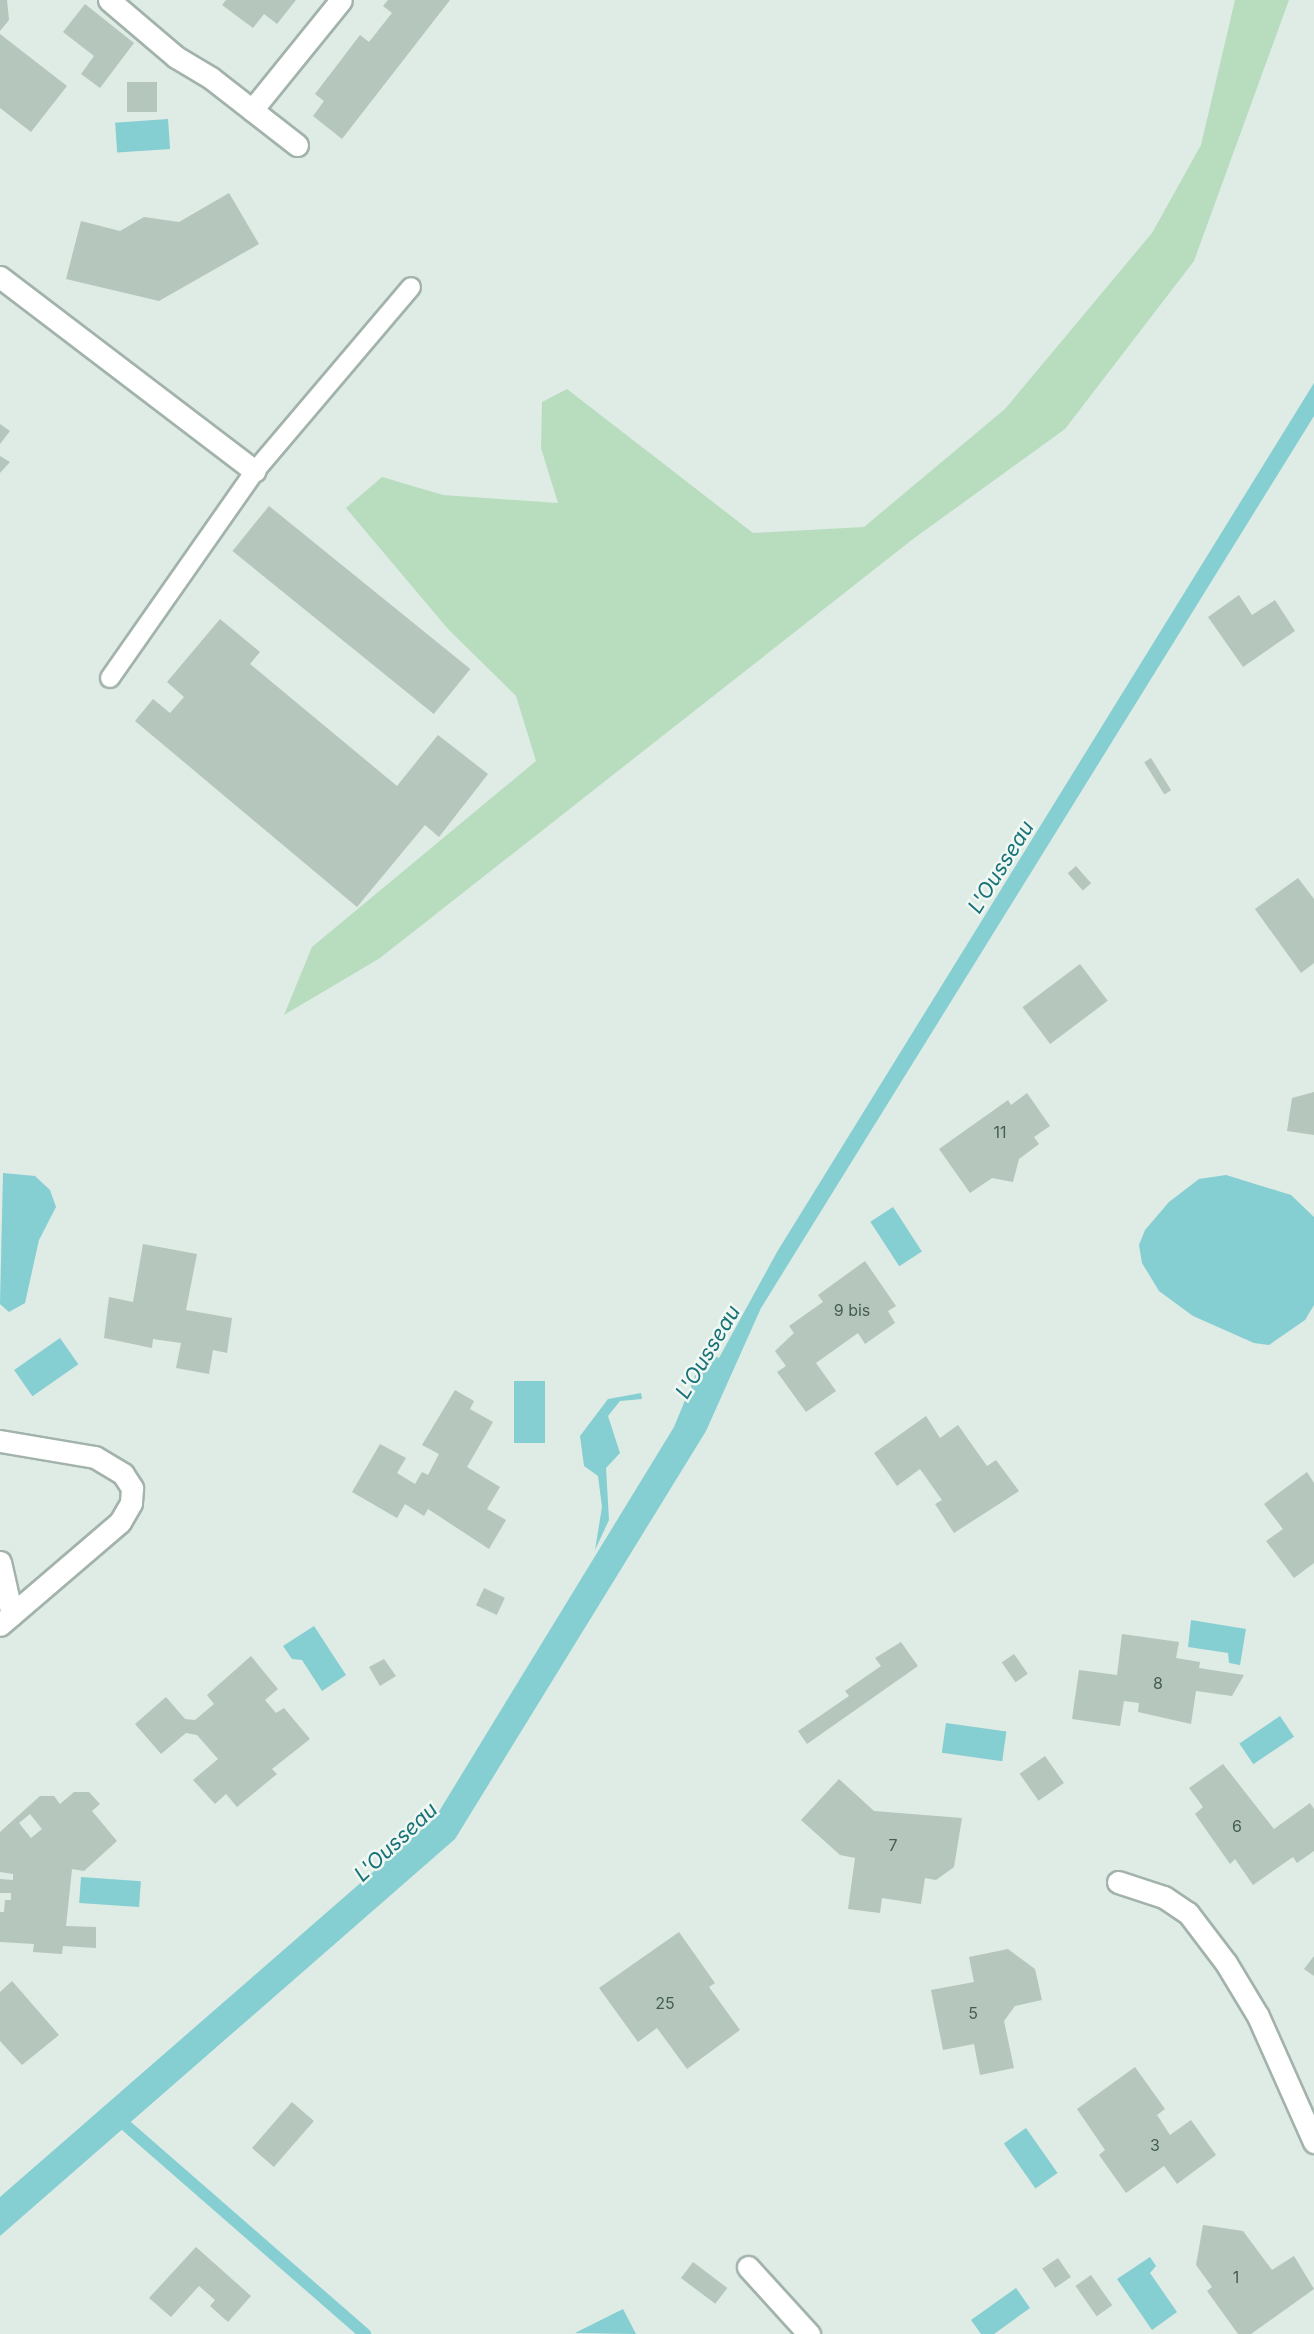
<!DOCTYPE html>
<html>
<head>
<meta charset="utf-8">
<style>
	body { margin:0 }
	#map { position:relative; width:1314px; height:2334px; overflow:hidden; background:#dfebe5; font-family:Inter,sans-serif }
	div>[style] { position:absolute }
	.green>* { inset:0; background:#b7ddbe }
	.water>* { inset:0; background:#85ced2; transform-origin:0 0 }
	.stream>* { height:12px; margin:-6px; padding:0 6px; transform-origin:6px; border-radius:6px; background:#85ced2 }
	.building>* { inset:0; background:#b5c6bd; transform-origin:0 0 }
	.roads { filter:drop-shadow(2px 0 #a2b3ab) drop-shadow(-2px 0 #a2b3ab) drop-shadow(0 2px #a2b3ab) drop-shadow(0 -2px #a2b3ab) }
	.lane>* { height:18px; margin:-9px; padding:0 9px; transform-origin:9px; border-radius:9px; background:#fff }
	.street>* { height:21px; margin:-10.5px; padding:0 10.5px; transform-origin:10.5px; border-radius:10.5px; background:#fff }
	span { translate:-50% -50%; white-space:nowrap; text-align:center; line-height:1.15; -webkit-text-stroke:5px #f0f8f3; paint-order:stroke }
	.number-label { font-size:16px; color:#455e54 }
	.number-label span { -webkit-text-stroke-width:0 }
	.water-label { font-size:21px; color:#197278; font-style:italic }
</style>
</head>
<body>
<div id="map">
	<div class="green">
		<i style="clip-path:polygon(1235px 0,1289px 0,1194px 261px,1065px 429px,913px 539px,380px 958px,284px 1015px,312px 947px,536px 761px,516px 696px,448px 629px,346px 508px,382px 477px,443px 495px,558px 503px,541px 448px,542px 402px,567px 389px,753px 533px,864px 527px,1005px 409px,1152px 233px,1201px 145px)"></i>
	</div>
	<div class="water">
		<i style="left:168px;top:119px;width:30px;height:53px;rotate:86deg"></i>
		<i style="clip-path:polygon(1314px 383px,1314px 416px,761px 1308px,706px 1431px,455px 1839px,0 2236px,0 2197px,435px 1818px,674px 1427px,705px 1352px,719px 1358px,777px 1252px)"></i>
		<i style="clip-path:polygon(3px 1173px,35px 1176px,50px 1190px,56px 1207px,39px 1240px,25px 1303px,9px 1312px,0 1304px)"></i>
		<i style="clip-path:polygon(1226px 1175px,1291px 1195px,1314px 1217px,1314px 1305px,1305px 1320px,1269px 1345px,1254px 1343px,1193px 1316px,1159px 1291px,1142px 1263px,1139px 1245px,1145px 1230px,1169px 1202px,1199px 1179px)"></i>
		<i style="left:893px;top:1207px;width:53px;height:27px;rotate:57deg"></i>
		<i style="left:60px;top:1338px;width:32px;height:56px;rotate:55deg"></i>
		<i style="left:514px;top:1381px;width:31px;height:62px"></i>
		<i style="clip-path:polygon(641px 1393px,642px 1399px,620px 1401px,608px 1416px,620px 1453px,606px 1468px,609px 1520px,595px 1550px,602px 1507px,598px 1476px,584px 1466px,580px 1436px,608px 1399px)"></i>
		<i style="clip-path:polygon(1191px 1620px,1246px 1629px,1240px 1665px,1229px 1663px,1228px 1653px,1188px 1647px)"></i>
		<i style="clip-path:polygon(314px 1626px,346px 1675px,322px 1691px,302px 1660px,292px 1659px,283px 1646px)"></i>
		<i style="left:1280px;top:1716px;width:25px;height:49px;rotate:56deg"></i>
		<i style="left:946px;top:1723px;width:61px;height:30px;rotate:8deg"></i>
		<i style="left:81px;top:1877px;width:60px;height:26px;rotate:4deg"></i>
		<i style="left:1026px;top:2128px;width:55px;height:27px;rotate:55deg"></i>
		<i style="clip-path:polygon(1150px 2257px,1156px 2266px,1150px 2273px,1177px 2312px,1152px 2330px,1117px 2279px)"></i>
		<i style="clip-path:polygon(1016px 2288px,1030px 2308px,994px 2334px,981px 2334px,971px 2320px)"></i>
		<i style="clip-path:polygon(623px 2309px,636px 2334px,575px 2333px)"></i>
	</div>
	<div class="stream">
		<i style="left:115px;top:2116px;width:332px;rotate:41.1deg"></i>
	</div>
	<div class="building">
		<i style="clip-path:polygon(0 0,7px 0,9px 20px,0 31px)"></i>
		<i style="clip-path:polygon(226px 0,296px 0,277px 24px,264px 14px,253px 28px,222px 5px)"></i>
		<i style="clip-path:polygon(388px 0,450px 0,342px 139px,313px 116px,324px 101px,315px 94px,360px 35px,369px 42px,392px 13px,383px 6px)"></i>
		<i style="clip-path:polygon(85px 4px,134px 43px,100px 88px,81px 74px,94px 56px,63px 32px)"></i>
		<i style="clip-path:polygon(0 34px,67px 86px,31px 132px,0 108px)"></i>
		<i style="left:127px;top:82px;width:30px;height:30px"></i>
		<i style="clip-path:polygon(229px 193px,259px 244px,159px 301px,66px 279px,81px 221px,120px 231px,144px 217px,179px 222px)"></i>
		<i style="clip-path:polygon(0 424px,10px 431px,0 444px)"></i>
		<i style="clip-path:polygon(0 456px,10px 462px,0 473px)"></i>
		<i style="left:269px;top:506px;width:259px;height:58px;rotate:39deg"></i>
		<i style="clip-path:polygon(1239px 595px,1252px 615px,1275px 600px,1295px 631px,1243px 667px,1208px 617px)"></i>
		<i style="clip-path:polygon(220px 619px,260px 652px,250px 664px,397px 786px,438px 735px,488px 774px,439px 837px,425px 825px,357px 907px,135px 721px,153px 699px,170px 713px,184px 697px,167px 682px)"></i>
		<i style="left:1151px;top:758px;width:38px;height:8px;rotate:58deg"></i>
		<i style="left:1076px;top:866px;width:23px;height:11px;rotate:49deg"></i>
		<i style="clip-path:polygon(1298px 878px,1314px 899px,1314px 963px,1301px 973px,1255px 909px)"></i>
		<i style="left:1080px;top:964px;width:46px;height:72px;rotate:53deg"></i>
		<i style="clip-path:polygon(1314px 1092px,1314px 1135px,1287px 1131px,1292px 1098px)"></i>
		<i style="clip-path:polygon(1027px 1093px,1050px 1126px,1034px 1137px,1039px 1144px,1019px 1159px,1013px 1182px,992px 1178px,970px 1193px,939px 1149px,1008px 1100px,1011px 1105px)"></i>
		<i style="clip-path:polygon(143px 1244px,197px 1254px,186px 1310px,232px 1318px,227px 1353px,213px 1350px,209px 1374px,176px 1368px,181px 1343px,153px 1339px,152px 1348px,104px 1338px,109px 1297px,133px 1302px)"></i>
		<i style="clip-path:polygon(865px 1261px,896px 1306px,888px 1311px,895px 1323px,865px 1344px,858px 1333px,816px 1363px,836px 1391px,806px 1412px,777px 1372px,786px 1366px,775px 1351px,794px 1333px,789px 1326px,823px 1302px,818px 1295px)"></i>
		<i style="clip-path:polygon(455px 1390px,474px 1401px,470px 1409px,493px 1422px,467px 1467px,500px 1487px,487px 1509px,506px 1520px,489px 1549px,428px 1509px,424px 1516px,405px 1504px,397px 1518px,352px 1492px,380px 1444px,406px 1458px,397px 1473px,415px 1484px,422px 1472px,428px 1475px,439px 1454px,422px 1445px)"></i>
		<i style="clip-path:polygon(926px 1416px,940px 1438px,958px 1425px,987px 1466px,996px 1460px,1019px 1491px,954px 1533px,935px 1504px,942px 1500px,920px 1469px,897px 1486px,874px 1453px)"></i>
		<i style="clip-path:polygon(1307px 1472px,1314px 1483px,1314px 1563px,1294px 1578px,1266px 1541px,1283px 1529px,1264px 1504px)"></i>
		<i style="left:484px;top:1588px;width:23px;height:19px;rotate:25deg"></i>
		<i style="clip-path:polygon(1122px 1634px,1179px 1642px,1176px 1658px,1200px 1662px,1199px 1668px,1244px 1675px,1232px 1696px,1196px 1691px,1191px 1724px,1138px 1712px,1139px 1703px,1124px 1701px,1120px 1726px,1072px 1719px,1079px 1670px,1117px 1675px)"></i>
		<i style="clip-path:polygon(901px 1642px,918px 1666px,807px 1744px,798px 1731px,849px 1696px,845px 1691px,881px 1666px,875px 1658px)"></i>
		<i style="left:1014px;top:1654px;width:24px;height:15px;rotate:55deg"></i>
		<i style="clip-path:polygon(251px 1656px,278px 1689px,265px 1700px,276px 1713px,284px 1708px,310px 1739px,272px 1769px,277px 1774px,237px 1807px,226px 1794px,215px 1804px,193px 1780px,218px 1759px,197px 1735px,186px 1733px,161px 1754px,135px 1724px,166px 1697px,185px 1719px,195px 1720px,214px 1704px,207px 1695px)"></i>
		<i style="clip-path:polygon(384px 1659px,396px 1676px,380px 1686px,369px 1667px)"></i>
		<i style="left:1045px;top:1756px;width:33px;height:31px;rotate:55deg"></i>
		<i style="clip-path:polygon(1223px 1764px,1274px 1829px,1310px 1803px,1314px 1809px,1314px 1851px,1297px 1863px,1293px 1857px,1253px 1885px,1235px 1859px,1230px 1864px,1195px 1814px,1203px 1807px,1189px 1788px)"></i>
		<i style="clip-path:polygon(839px 1779px,874px 1811px,962px 1818px,954px 1867px,936px 1880px,925px 1878px,921px 1904px,882px 1898px,880px 1913px,848px 1909px,855px 1858px,840px 1855px,801px 1820px)"></i>
		<i style="clip-path:polygon(evenodd,74px 1792px,89px 1792px,100px 1804px,92px 1811px,117px 1841px,84px 1871px,72px 1869px,66px 1926px,96px 1927px,96px 1948px,63px 1946px,62px 1954px,33px 1952px,34px 1944px,0 1942px,0 1912px,4px 1912px,5px 1900px,11px 1900px,11px 1893px,0 1893px,0 1879px,13px 1880px,13px 1874px,0 1872px,0 1832px,40px 1796px,54px 1796px,60px 1804px,74px 1792px,30px 1814px,42px 1829px,31px 1838px,19px 1823px,30px 1814px)"></i>
		<i style="clip-path:polygon(679px 1932px,715px 1983px,709px 1987px,740px 2030px,687px 2069px,657px 2028px,638px 2042px,599px 1988px)"></i>
		<i style="clip-path:polygon(1008px 1949px,1035px 1969px,1042px 2000px,1015px 2006px,1004px 2021px,1014px 2068px,980px 2075px,974px 2044px,943px 2050px,931px 1990px,974px 1982px,969px 1957px)"></i>
		<i style="clip-path:polygon(1314px 1956px,1314px 1976px,1304px 1969px)"></i>
		<i style="clip-path:polygon(12px 1981px,59px 2035px,22px 2065px,0 2041px,0 1992px)"></i>
		<i style="clip-path:polygon(1135px 2067px,1165px 2109px,1157px 2115px,1170px 2135px,1191px 2120px,1216px 2155px,1177px 2184px,1164px 2166px,1126px 2193px,1099px 2155px,1105px 2150px,1077px 2109px)"></i>
		<i style="left:292px;top:2102px;width:29px;height:61px;rotate:41deg"></i>
		<i style="clip-path:polygon(1203px 2225px,1243px 2231px,1272px 2270px,1294px 2256px,1314px 2289px,1251px 2334px,1238px 2334px,1207px 2291px,1212px 2287px,1196px 2265px)"></i>
		<i style="clip-path:polygon(196px 2247px,251px 2296px,228px 2322px,210px 2306px,215px 2300px,199px 2286px,171px 2317px,149px 2298px)"></i>
		<i style="left:1058px;top:2258px;width:23px;height:19px;rotate:56deg"></i>
		<i style="left:693px;top:2262px;width:43px;height:20px;rotate:37deg"></i>
		<i style="left:1091px;top:2275px;width:37px;height:19px;rotate:55deg"></i>
	</div>
	<div class="roads">
		<div class="lane">
			<i style="left:110px;top:678px;width:253px;rotate:-55deg"></i>
			<i style="left:255px;top:471px;width:241px;rotate:-49.7deg"></i>
		</div>
		<div class="street">
			<i style="left:109px;top:0;width:88px;rotate:40.4deg"></i>
			<i style="left:176px;top:57px;width:41px;rotate:31deg"></i>
			<i style="left:211px;top:78px;width:109px;rotate:37.9deg"></i>
			<i style="left:252px;top:110px;width:141px;rotate:-51deg"></i>
			<i style="left:0;top:277px;width:320px;rotate:37.3deg"></i>
			<i style="left:0;top:1441px;width:96px;rotate:9.6deg"></i>
			<i style="left:95px;top:1457px;width:33px;rotate:31deg"></i>
			<i style="left:123px;top:1474px;width:17px;rotate:57deg"></i>
			<i style="left:132px;top:1488px;width:15px;rotate:94deg"></i>
			<i style="left:131px;top:1503px;width:22px;rotate:120deg"></i>
			<i style="left:120px;top:1522px;width:158px;rotate:139.4deg"></i>
			<i style="left:0;top:1562px;width:54px;rotate:77.2deg"></i>
			<i style="left:1118px;top:1882px;width:48px;rotate:18.1deg"></i>
			<i style="left:1164px;top:1897px;width:29px;rotate:34deg"></i>
			<i style="left:1188px;top:1913px;width:63px;rotate:52.8deg"></i>
			<i style="left:1226px;top:1963px;width:62px;rotate:58.9deg"></i>
			<i style="left:1258px;top:2016px;width:138px;rotate:66deg"></i>
			<i style="left:748px;top:2267px;width:91px;rotate:47.7deg"></i>
		</div>
	</div>
	<div class="number-label">
		<span style="left:1000px;top:1132px">11</span>
		<span style="left:852px;top:1310px">9 bis</span>
		<span style="left:1158px;top:1683px">8</span>
		<span style="left:1237px;top:1826px">6</span>
		<span style="left:893px;top:1845px">7</span>
		<span style="left:665px;top:2003px">25</span>
		<span style="left:973px;top:2013px">5</span>
		<span style="left:1155px;top:2145px">3</span>
		<span style="left:1236px;top:2277px">1</span>
	</div>
	<div class="water-label">
		<span style="left:1001px;top:867px;rotate:-58deg">L'Ousseau</span>
		<span style="left:708px;top:1352px;rotate:-59deg">L'Ousseau</span>
		<span style="left:396px;top:1842px;rotate:-43deg">L'Ousseau</span>
	</div>
</div>
</body>
</html>
